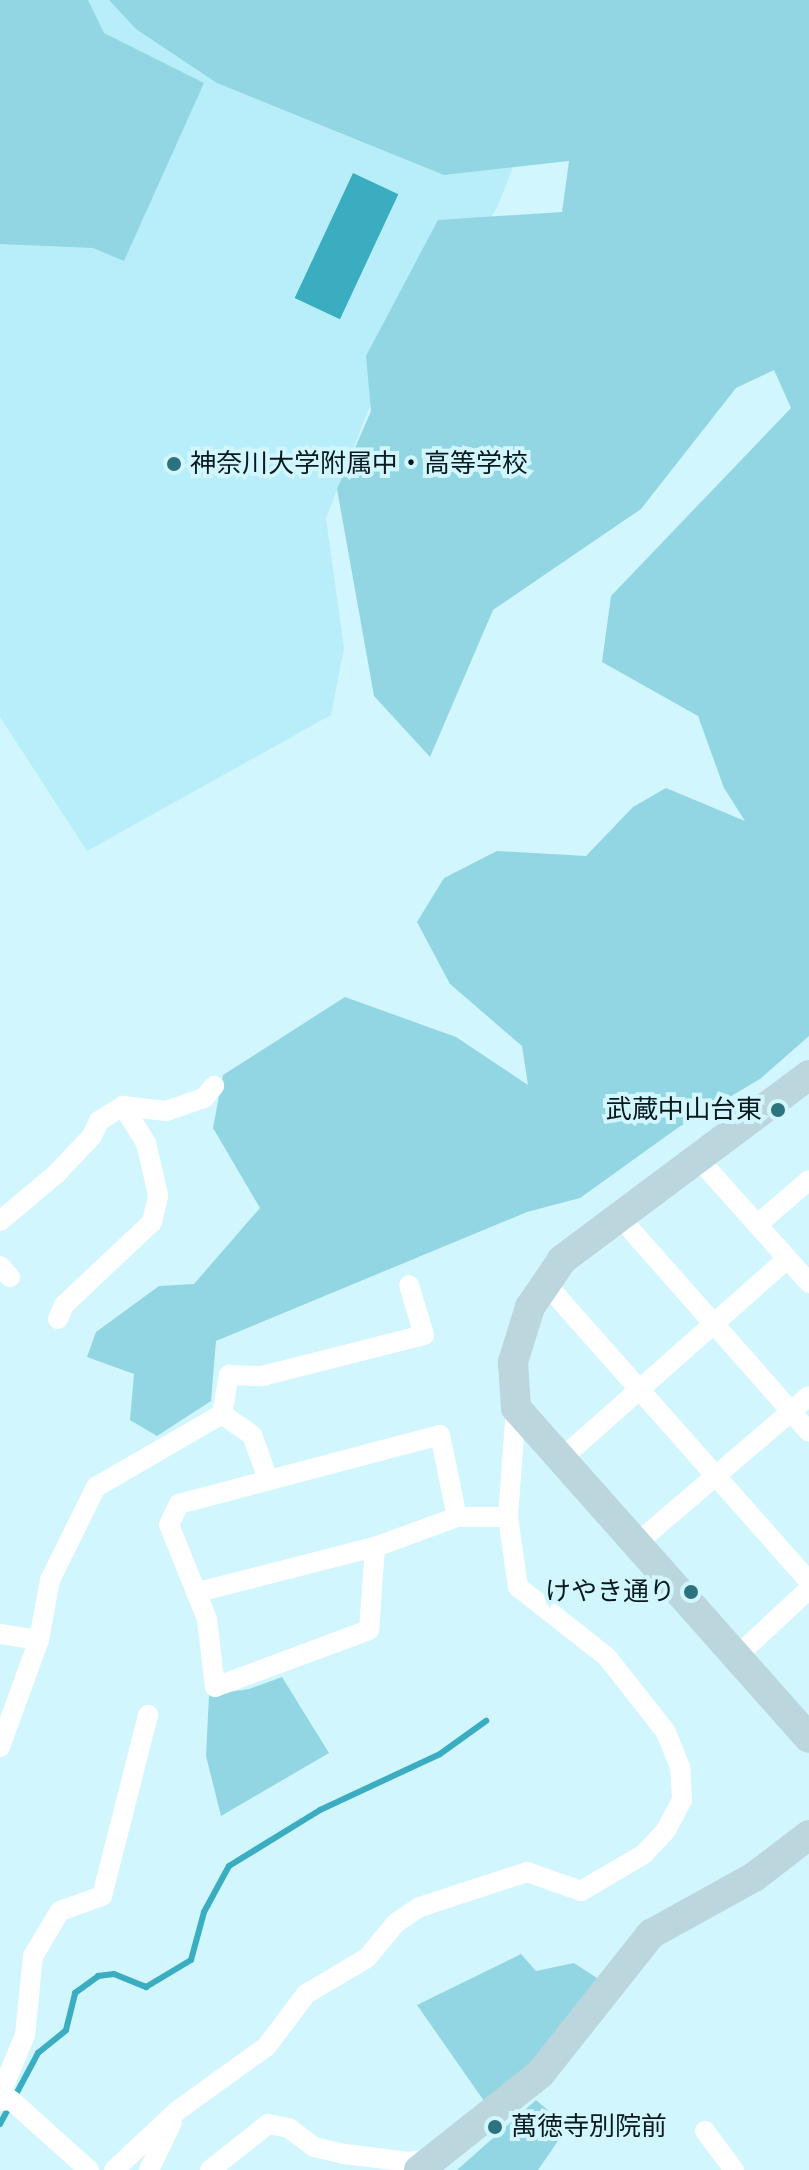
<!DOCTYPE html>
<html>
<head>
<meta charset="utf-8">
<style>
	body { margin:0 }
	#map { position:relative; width:809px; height:2170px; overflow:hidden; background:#d2f6fe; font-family:"Roboto Condensed","Noto Sans JP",sans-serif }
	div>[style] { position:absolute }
	.built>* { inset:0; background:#b7eef9 }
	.green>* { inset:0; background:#93d6e3 }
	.water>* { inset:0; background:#3aadc1; transform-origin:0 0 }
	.stream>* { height:6px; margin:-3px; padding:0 3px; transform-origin:3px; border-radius:3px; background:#3aadc1 }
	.street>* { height:20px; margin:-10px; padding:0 10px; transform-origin:10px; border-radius:10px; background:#fff }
	.secondary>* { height:30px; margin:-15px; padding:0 15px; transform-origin:15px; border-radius:15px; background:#bbd6dc }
	.dots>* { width:22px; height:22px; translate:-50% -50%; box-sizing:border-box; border:4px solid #d2f6fe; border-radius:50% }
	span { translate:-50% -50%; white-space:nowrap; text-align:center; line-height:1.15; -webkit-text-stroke:8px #d2f6fe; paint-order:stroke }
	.poi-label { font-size:26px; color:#081a1d }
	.left { translate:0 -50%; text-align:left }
	.right { translate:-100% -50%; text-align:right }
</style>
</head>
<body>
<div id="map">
	<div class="built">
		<i style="clip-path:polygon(0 0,580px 0,498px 205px,450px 295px,416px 332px,368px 411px,326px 518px,344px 648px,331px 715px,87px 851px,0 717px)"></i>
	</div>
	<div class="green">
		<i style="clip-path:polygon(0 0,88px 0,104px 33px,204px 83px,124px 261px,93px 248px,0 244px)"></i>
		<i style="clip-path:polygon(109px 0,809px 0,809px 1036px,760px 1079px,679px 1127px,580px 1198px,527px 1212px,216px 1341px,211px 1401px,157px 1436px,130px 1420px,134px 1374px,87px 1357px,96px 1332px,159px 1286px,194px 1284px,260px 1208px,213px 1128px,223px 1075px,345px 997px,456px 1037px,528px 1085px,522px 1046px,450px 984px,417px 922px,444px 878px,497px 851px,586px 856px,633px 807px,666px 788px,745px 821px,724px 788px,698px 716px,602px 662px,611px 596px,791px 408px,774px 370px,736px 388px,641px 509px,493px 610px,430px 757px,374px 696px,337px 489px,371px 411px,366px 356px,438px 220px,562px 212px,569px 161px,444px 175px,217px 83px,136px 29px)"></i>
		<i style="clip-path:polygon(282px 1677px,329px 1753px,221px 1816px,206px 1756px,209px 1695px,249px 1689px)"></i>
		<i style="clip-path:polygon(521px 1954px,536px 1971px,574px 1963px,597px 1978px,525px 2075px,484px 2101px,417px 2005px)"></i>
		<i style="clip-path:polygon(536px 2100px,556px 2117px,560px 2138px,538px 2170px,457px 2170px)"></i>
	</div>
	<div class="water">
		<i style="left:353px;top:173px;width:50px;height:138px;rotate:25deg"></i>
	</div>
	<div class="stream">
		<i style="left:0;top:2124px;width:81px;rotate:-61.8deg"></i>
		<i style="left:38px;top:2053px;width:36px;rotate:-39deg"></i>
		<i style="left:66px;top:2030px;width:38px;rotate:-76deg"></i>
		<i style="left:75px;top:1993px;width:29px;rotate:-36deg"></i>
		<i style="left:98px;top:1976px;width:16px;rotate:-7deg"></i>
		<i style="left:114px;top:1974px;width:35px;rotate:22deg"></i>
		<i style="left:146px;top:1987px;width:52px;rotate:-31deg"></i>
		<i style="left:191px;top:1960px;width:50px;rotate:-74.8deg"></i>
		<i style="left:204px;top:1912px;width:52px;rotate:-61.5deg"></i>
		<i style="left:229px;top:1866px;width:107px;rotate:-31.6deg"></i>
		<i style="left:320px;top:1810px;width:132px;rotate:-25deg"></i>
		<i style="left:440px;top:1754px;width:57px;rotate:-35.7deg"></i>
	</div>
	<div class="street">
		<i style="left:696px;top:1156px;width:170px;rotate:48.3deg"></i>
		<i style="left:617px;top:1214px;width:290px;rotate:48.6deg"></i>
		<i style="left:0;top:1221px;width:73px;rotate:-40deg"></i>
		<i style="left:56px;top:1174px;width:52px;rotate:-46.5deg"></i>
		<i style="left:92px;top:1136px;width:17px;rotate:-65deg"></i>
		<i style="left:99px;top:1121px;width:28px;rotate:-32deg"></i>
		<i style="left:123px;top:1106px;width:43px;rotate:6.6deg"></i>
		<i style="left:166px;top:1111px;width:40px;rotate:-18.9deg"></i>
		<i style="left:204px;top:1098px;width:16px;rotate:-50deg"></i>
		<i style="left:758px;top:1224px;width:67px;rotate:-40.8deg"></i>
		<i style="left:0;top:1266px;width:15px;rotate:48deg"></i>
		<i style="left:546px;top:1284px;width:397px;rotate:48.5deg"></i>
		<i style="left:58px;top:1319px;width:15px;rotate:-67deg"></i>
		<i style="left:64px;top:1305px;width:121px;rotate:-43.3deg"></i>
		<i style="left:152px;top:1222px;width:28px;rotate:-77deg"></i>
		<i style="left:158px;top:1195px;width:53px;rotate:-103deg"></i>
		<i style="left:146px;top:1143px;width:44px;rotate:-121.9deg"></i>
		<i style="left:222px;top:1414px;width:40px;rotate:-80deg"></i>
		<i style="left:229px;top:1375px;width:33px;rotate:2deg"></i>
		<i style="left:262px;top:1376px;width:167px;rotate:-14.2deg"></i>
		<i style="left:424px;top:1335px;width:52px;rotate:-106.7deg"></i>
		<i style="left:562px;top:1458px;width:300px;rotate:-41.5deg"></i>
		<i style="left:637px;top:1543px;width:226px;rotate:-40.5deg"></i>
		<i style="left:375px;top:1547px;width:83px;rotate:94.1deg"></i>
		<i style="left:369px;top:1630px;width:164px;rotate:159.7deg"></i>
		<i style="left:215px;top:1687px;width:68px;rotate:-96.7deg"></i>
		<i style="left:207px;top:1619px;width:101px;rotate:-112deg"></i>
		<i style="left:169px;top:1525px;width:23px;rotate:-65deg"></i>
		<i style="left:179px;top:1504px;width:270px;rotate:-14.8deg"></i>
		<i style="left:440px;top:1435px;width:84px;rotate:78.3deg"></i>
		<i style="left:198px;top:1592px;width:183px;rotate:-14.3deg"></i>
		<i style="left:375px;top:1547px;width:87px;rotate:-20.1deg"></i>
		<i style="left:457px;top:1517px;width:51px"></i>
		<i style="left:0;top:1634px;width:39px;rotate:9deg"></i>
		<i style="left:737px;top:1656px;width:98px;rotate:-42.9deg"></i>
		<i style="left:0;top:1747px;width:114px;rotate:-70deg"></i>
		<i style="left:39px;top:1640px;width:61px;rotate:-79.6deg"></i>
		<i style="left:50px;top:1580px;width:104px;rotate:-63.7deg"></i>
		<i style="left:96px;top:1487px;width:146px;rotate:-30.1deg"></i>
		<i style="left:222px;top:1414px;width:37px;rotate:35deg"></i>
		<i style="left:252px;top:1435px;width:47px;rotate:70deg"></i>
		<i style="left:0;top:2095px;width:65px;rotate:-67.4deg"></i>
		<i style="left:25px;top:2035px;width:79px;rotate:-84.2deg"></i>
		<i style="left:33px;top:1956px;width:52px;rotate:-59deg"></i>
		<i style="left:60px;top:1911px;width:45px;rotate:-19.7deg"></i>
		<i style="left:102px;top:1896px;width:187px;rotate:-75.7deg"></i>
		<i style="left:0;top:2101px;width:11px;rotate:-5deg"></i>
		<i style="left:11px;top:2100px;width:105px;rotate:41.9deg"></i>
		<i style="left:705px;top:2131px;width:49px;rotate:53.4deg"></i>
		<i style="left:114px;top:2170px;width:86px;rotate:-43.1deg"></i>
		<i style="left:177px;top:2111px;width:111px;rotate:-35.8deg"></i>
		<i style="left:267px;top:2046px;width:65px;rotate:-53.1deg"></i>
		<i style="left:306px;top:1994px;width:71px;rotate:-30.5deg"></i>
		<i style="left:367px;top:1958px;width:45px;rotate:-50.4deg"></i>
		<i style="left:396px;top:1923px;width:29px;rotate:-34deg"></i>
		<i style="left:420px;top:1907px;width:113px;rotate:-18.1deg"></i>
		<i style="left:527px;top:1872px;width:57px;rotate:19.4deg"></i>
		<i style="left:581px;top:1891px;width:73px;rotate:-30.4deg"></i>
		<i style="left:644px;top:1854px;width:33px;rotate:-47deg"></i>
		<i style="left:666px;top:1830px;width:34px;rotate:-62deg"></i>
		<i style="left:682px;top:1800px;width:33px;rotate:-93deg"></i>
		<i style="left:680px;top:1767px;width:38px;rotate:-112deg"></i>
		<i style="left:666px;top:1732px;width:95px;rotate:-128.2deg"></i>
		<i style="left:607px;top:1657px;width:113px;rotate:-141.8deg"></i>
		<i style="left:518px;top:1587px;width:71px;rotate:-98.1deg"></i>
		<i style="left:508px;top:1517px;width:109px;rotate:-85.8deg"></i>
		<i style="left:149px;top:2170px;width:53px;rotate:-64.4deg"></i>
		<i style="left:210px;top:2170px;width:74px;rotate:-38.4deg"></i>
		<i style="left:268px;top:2124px;width:21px;rotate:11deg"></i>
		<i style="left:289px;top:2128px;width:31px;rotate:37deg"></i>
		<i style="left:314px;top:2147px;width:32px;rotate:13deg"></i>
		<i style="left:345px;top:2154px;width:64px;rotate:7.1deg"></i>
		<i style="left:409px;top:2162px;width:25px;rotate:-9deg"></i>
	</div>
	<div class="secondary">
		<i style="left:809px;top:1075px;width:309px;rotate:143.2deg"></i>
		<i style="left:562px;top:1260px;width:57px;rotate:124.2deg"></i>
		<i style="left:530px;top:1307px;width:58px;rotate:107.2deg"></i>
		<i style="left:513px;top:1362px;width:46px;rotate:86.3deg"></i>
		<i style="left:516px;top:1408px;width:441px;rotate:48.4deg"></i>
		<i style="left:419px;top:2170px;width:154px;rotate:-38.4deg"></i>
		<i style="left:540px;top:2074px;width:179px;rotate:-51.6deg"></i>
		<i style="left:651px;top:1934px;width:118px;rotate:-29deg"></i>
		<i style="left:754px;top:1877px;width:69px;rotate:-37.4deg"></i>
	</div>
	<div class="dots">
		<i style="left:174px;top:464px;background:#2c727f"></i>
		<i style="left:778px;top:1110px;background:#2c727f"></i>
		<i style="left:691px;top:1592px;background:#2c727f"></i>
		<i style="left:495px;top:2127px;background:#2c727f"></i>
	</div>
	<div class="poi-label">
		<span class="left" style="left:190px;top:464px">神奈川大学附属中・高等学校</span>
		<span class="right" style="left:762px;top:1110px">武蔵中山台東</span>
		<span class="right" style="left:675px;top:1592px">けやき通り</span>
		<span class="left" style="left:511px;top:2127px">萬徳寺別院前</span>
	</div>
</div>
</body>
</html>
